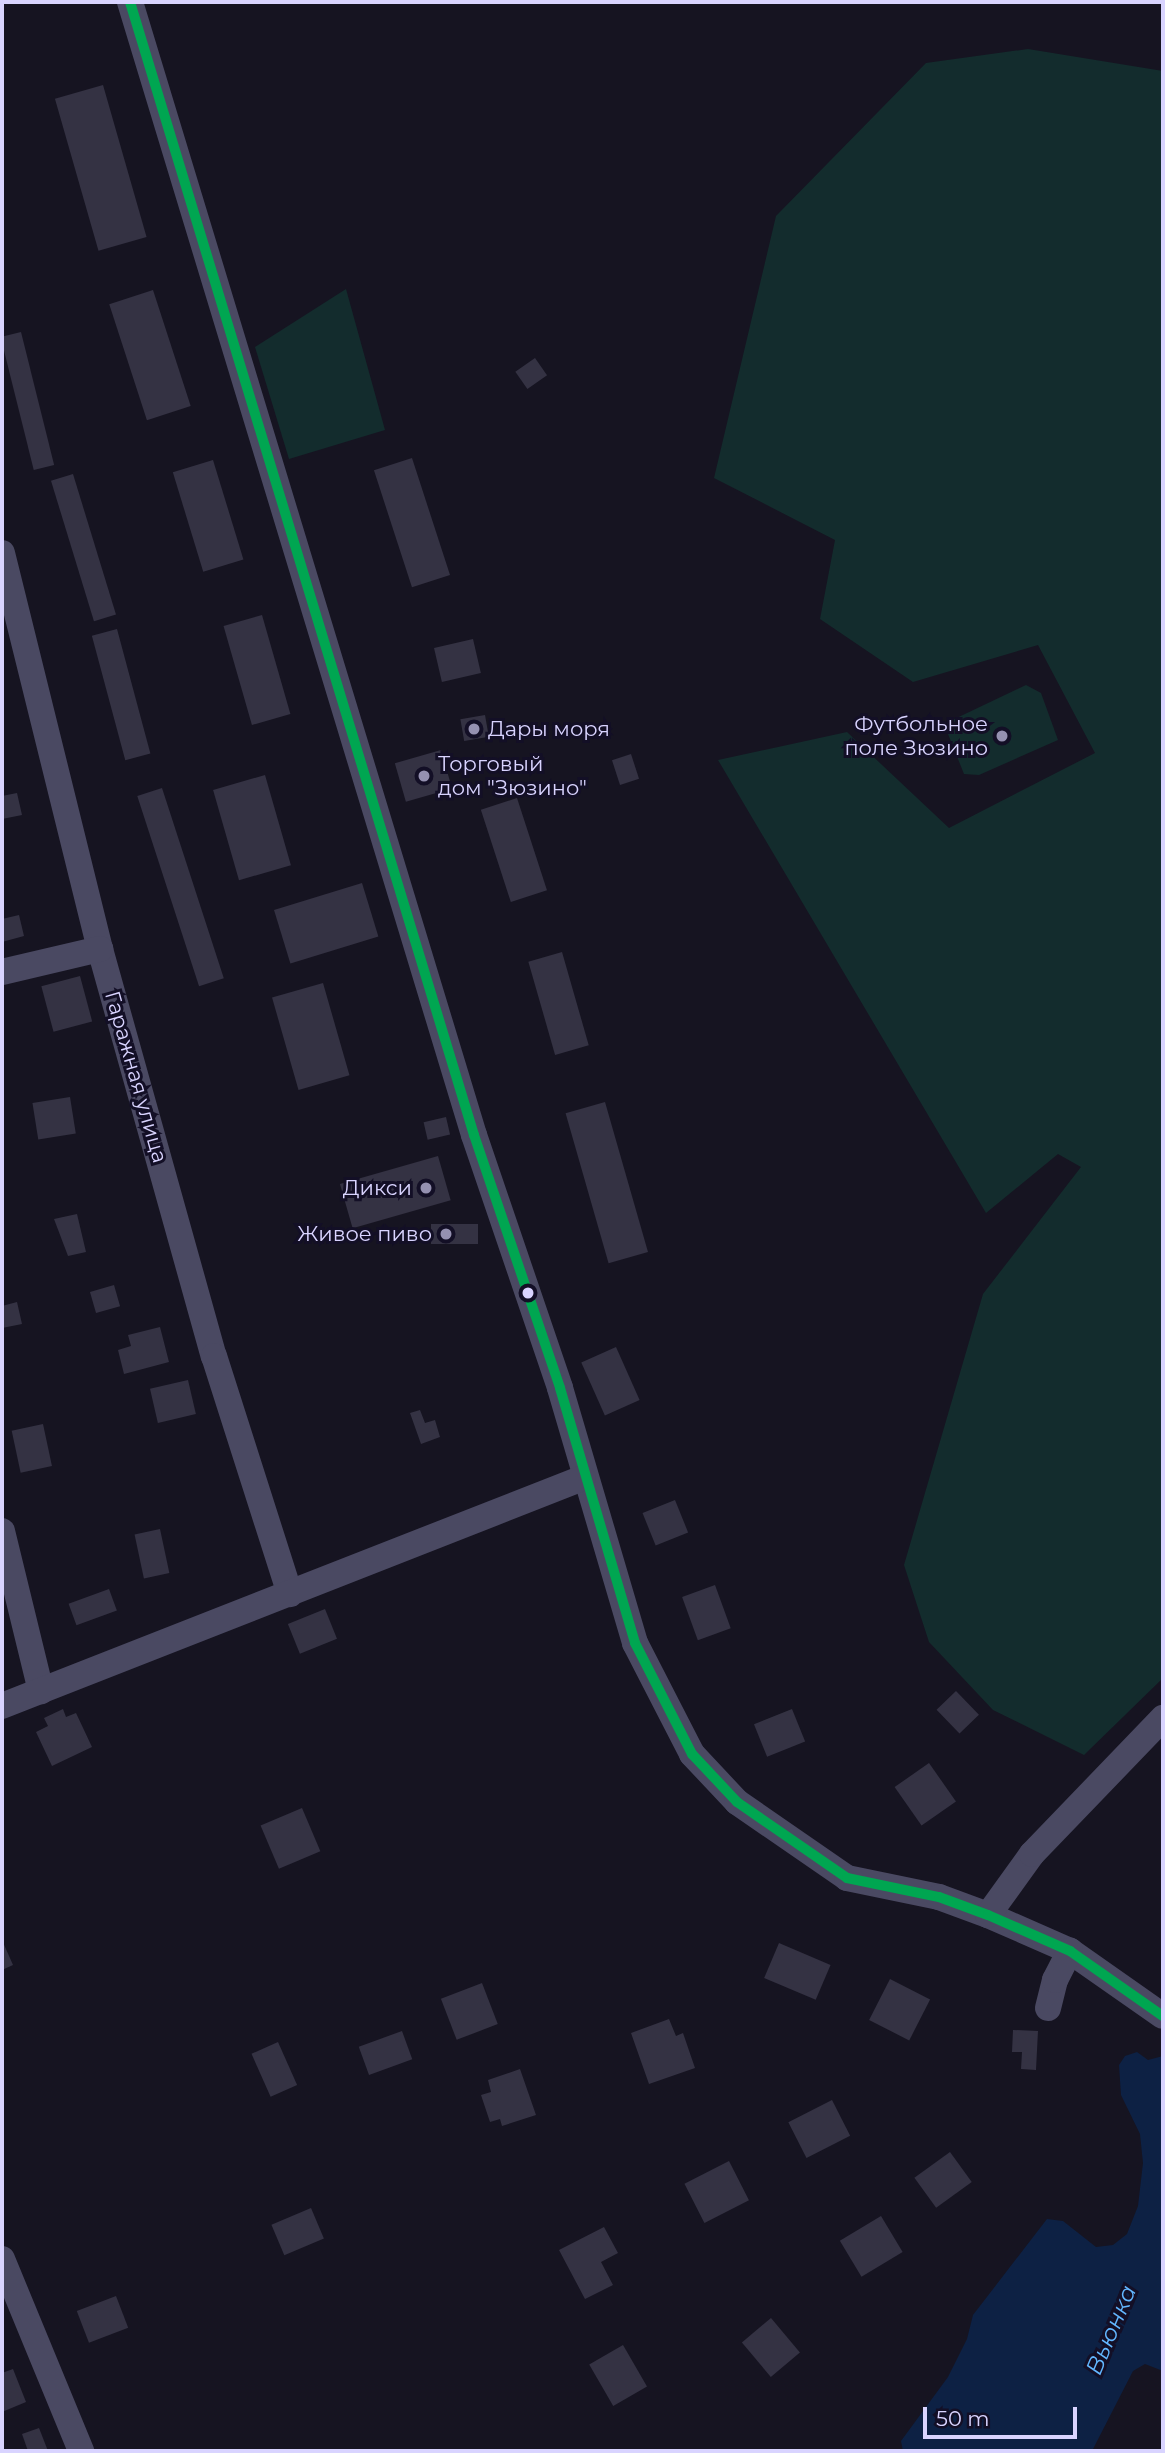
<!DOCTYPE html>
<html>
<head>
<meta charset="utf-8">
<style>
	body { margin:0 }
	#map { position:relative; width:1165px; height:2453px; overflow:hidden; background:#161421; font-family:Montserrat,sans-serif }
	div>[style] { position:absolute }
	.green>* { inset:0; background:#132c2d }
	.water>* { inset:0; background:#0d2144 }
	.building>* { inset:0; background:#343243; transform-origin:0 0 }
	.minor>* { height:26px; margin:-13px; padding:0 13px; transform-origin:13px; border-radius:13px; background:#4a4962 }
	.bus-1>* { height:10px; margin:-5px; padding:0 5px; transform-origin:5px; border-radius:5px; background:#00a651 }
	.dots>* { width:19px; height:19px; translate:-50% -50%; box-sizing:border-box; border:4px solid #130f26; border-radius:50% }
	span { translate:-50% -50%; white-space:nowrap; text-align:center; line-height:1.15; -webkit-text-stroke:6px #130f26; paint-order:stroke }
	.poi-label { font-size:21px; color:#d9d4ff }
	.right { translate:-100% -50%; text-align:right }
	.left { translate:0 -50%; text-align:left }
	.street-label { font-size:21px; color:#d9d4ff }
	.water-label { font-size:23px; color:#62b6ff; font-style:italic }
	.frame { position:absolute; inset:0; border:4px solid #d9d4ff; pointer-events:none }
	.scale { position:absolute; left:923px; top:2407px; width:154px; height:32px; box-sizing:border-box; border:4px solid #d9d4ff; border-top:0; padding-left:9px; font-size:21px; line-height:24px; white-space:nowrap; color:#d9d4ff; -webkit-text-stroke:5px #130f26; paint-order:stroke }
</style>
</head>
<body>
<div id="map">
	<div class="green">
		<i style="clip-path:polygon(1028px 49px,1163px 71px,1163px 1678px,1084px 1755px,993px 1710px,929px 1642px,904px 1565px,983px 1294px,1081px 1167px,1058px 1154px,986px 1213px,718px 760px,847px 732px,949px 828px,1095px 753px,1038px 645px,913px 682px,820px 619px,835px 540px,714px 478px,776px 216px,926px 63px)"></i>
		<i style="clip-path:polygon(346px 289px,385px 430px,289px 459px,255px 347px)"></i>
		<i style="clip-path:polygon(1026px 685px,1041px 693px,1058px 740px,979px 775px,964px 774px,944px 724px)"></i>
	</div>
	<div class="water">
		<i style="clip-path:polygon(1137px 2052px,1148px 2060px,1163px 2056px,1163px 2371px,1145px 2364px,1133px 2371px,1092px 2451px,903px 2451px,901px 2441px,948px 2377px,967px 2339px,973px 2315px,1047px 2219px,1063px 2221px,1096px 2247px,1113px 2245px,1127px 2234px,1138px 2206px,1143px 2163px,1140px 2134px,1121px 2095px,1119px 2065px,1125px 2056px)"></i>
	</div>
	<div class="building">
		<i style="left:103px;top:85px;width:158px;height:50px;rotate:74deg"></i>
		<i style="left:153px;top:290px;width:122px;height:46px;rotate:72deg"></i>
		<i style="left:21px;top:332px;width:137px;height:21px;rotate:76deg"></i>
		<i style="left:535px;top:358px;width:21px;height:24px;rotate:55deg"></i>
		<i style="left:412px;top:458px;width:123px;height:40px;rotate:72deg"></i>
		<i style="left:213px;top:460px;width:104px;height:42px;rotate:73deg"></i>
		<i style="left:73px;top:474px;width:147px;height:23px;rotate:73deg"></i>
		<i style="left:262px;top:615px;width:103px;height:40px;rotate:74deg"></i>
		<i style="left:117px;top:629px;width:129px;height:26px;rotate:75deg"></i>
		<i style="left:473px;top:639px;width:35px;height:40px;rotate:77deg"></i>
		<i style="left:485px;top:715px;width:22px;height:25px;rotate:80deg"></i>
		<i style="left:441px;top:750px;width:40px;height:48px;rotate:74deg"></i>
		<i style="left:631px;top:754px;width:26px;height:20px;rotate:72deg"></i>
		<i style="left:265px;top:775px;width:94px;height:54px;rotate:74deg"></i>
		<i style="left:162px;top:788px;width:200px;height:26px;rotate:72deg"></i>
		<i style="clip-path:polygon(17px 793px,22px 815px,2px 819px,2px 796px)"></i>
		<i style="left:517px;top:798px;width:97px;height:38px;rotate:72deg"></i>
		<i style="left:362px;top:883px;width:56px;height:92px;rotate:73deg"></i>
		<i style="clip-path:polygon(19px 915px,24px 936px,2px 942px,2px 919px)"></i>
		<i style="left:562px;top:952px;width:97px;height:35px;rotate:74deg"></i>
		<i style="left:80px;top:976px;width:47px;height:40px;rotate:75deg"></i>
		<i style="left:323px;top:983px;width:96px;height:53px;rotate:74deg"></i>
		<i style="left:70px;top:1097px;width:37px;height:38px;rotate:81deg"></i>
		<i style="left:605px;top:1102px;width:156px;height:41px;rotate:74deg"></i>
		<i style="left:446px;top:1117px;width:18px;height:23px;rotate:77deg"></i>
		<i style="left:438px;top:1156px;width:46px;height:102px;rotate:74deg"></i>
		<i style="clip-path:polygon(77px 1214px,86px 1252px,68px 1256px,54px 1219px)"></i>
		<i style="left:431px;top:1224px;width:47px;height:20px"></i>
		<i style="left:114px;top:1285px;width:22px;height:25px;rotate:74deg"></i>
		<i style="clip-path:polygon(17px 1302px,22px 1324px,2px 1328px,2px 1306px)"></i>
		<i style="clip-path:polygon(160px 1327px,169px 1362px,124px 1374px,118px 1350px,131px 1346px,128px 1335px)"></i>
		<i style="left:616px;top:1347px;width:58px;height:38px;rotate:66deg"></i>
		<i style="left:188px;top:1380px;width:35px;height:39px;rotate:77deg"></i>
		<i style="clip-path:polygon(420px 1410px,425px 1423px,435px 1420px,440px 1437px,421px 1444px,410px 1413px)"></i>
		<i style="left:43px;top:1424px;width:43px;height:32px;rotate:78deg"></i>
		<i style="left:675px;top:1500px;width:35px;height:35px;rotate:68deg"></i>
		<i style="left:160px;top:1529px;width:45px;height:26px;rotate:78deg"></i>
		<i style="left:715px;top:1585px;width:46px;height:35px;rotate:70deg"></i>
		<i style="left:109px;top:1589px;width:23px;height:43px;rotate:70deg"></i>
		<i style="left:325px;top:1609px;width:32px;height:40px;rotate:68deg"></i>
		<i style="left:956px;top:1691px;width:33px;height:27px;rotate:46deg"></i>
		<i style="clip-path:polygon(63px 1709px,66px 1717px,76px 1713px,92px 1747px,52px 1766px,36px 1732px,48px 1726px,44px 1718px)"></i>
		<i style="left:792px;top:1709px;width:35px;height:41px;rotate:68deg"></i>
		<i style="left:929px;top:1763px;width:47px;height:42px;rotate:55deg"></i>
		<i style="left:302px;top:1808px;width:47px;height:45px;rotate:67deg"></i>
		<i style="clip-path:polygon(2px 1940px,13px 1965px,2px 1970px)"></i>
		<i style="left:779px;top:1943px;width:56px;height:38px;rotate:23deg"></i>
		<i style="left:890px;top:1979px;width:45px;height:46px;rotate:27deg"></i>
		<i style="left:482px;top:1983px;width:44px;height:44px;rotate:69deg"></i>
		<i style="clip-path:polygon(669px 2019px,676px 2036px,683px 2033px,695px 2068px,649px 2084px,631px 2033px)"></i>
		<i style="clip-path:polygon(1013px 2030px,1038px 2031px,1036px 2070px,1021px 2069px,1022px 2052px,1012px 2052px)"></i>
		<i style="left:402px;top:2031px;width:30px;height:46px;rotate:70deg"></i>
		<i style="left:278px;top:2042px;width:47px;height:29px;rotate:66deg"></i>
		<i style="clip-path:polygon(520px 2069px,536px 2115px,502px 2126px,500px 2119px,490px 2122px,481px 2095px,491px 2092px,488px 2080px)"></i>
		<i style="left:832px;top:2100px;width:40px;height:49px;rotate:63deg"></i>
		<i style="left:950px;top:2152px;width:37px;height:44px;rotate:54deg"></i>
		<i style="left:729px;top:2161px;width:44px;height:50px;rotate:63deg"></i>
		<i style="left:311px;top:2208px;width:33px;height:43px;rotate:67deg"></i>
		<i style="left:881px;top:2216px;width:42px;height:48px;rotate:59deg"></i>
		<i style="clip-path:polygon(604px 2227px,618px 2253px,601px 2262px,613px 2285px,585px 2299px,559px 2250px)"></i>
		<i style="left:116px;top:2296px;width:34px;height:42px;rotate:69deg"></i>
		<i style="left:771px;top:2318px;width:45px;height:38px;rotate:50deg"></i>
		<i style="left:623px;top:2345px;width:48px;height:39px;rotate:60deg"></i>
		<i style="clip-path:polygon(13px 2369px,26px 2402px,2px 2412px,2px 2373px)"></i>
		<i style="clip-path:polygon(39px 2428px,48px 2451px,28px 2451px,22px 2434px)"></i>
	</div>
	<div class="minor">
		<i style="left:130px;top:2px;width:1184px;rotate:73.11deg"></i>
		<i style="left:474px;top:1135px;width:267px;rotate:71.2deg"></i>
		<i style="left:560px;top:1388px;width:266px;rotate:73.6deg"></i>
		<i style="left:635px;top:1643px;width:125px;rotate:62.8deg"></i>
		<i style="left:692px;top:1754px;width:66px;rotate:46.8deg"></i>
		<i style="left:737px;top:1802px;width:134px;rotate:34.6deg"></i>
		<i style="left:847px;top:1878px;width:94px;rotate:11.7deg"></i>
		<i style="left:939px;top:1897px;width:52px;rotate:20.2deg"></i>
		<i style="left:988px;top:1915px;width:90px;rotate:23.7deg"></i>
		<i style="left:1070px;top:1951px;width:113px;rotate:35deg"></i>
		<i style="left:2px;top:553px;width:408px;rotate:76.1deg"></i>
		<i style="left:100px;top:949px;width:423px;rotate:74.4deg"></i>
		<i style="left:214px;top:1356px;width:250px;rotate:72.3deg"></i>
		<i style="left:2px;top:972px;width:101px;rotate:-13.2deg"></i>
		<i style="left:2px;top:1531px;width:165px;rotate:76.3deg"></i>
		<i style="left:2px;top:1706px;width:624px;rotate:-21.43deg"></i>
		<i style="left:988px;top:1915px;width:75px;rotate:-54.2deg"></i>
		<i style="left:1032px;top:1854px;width:189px;rotate:-46.1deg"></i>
		<i style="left:1048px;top:2008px;width:29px;rotate:-76deg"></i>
		<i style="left:1055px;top:1980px;width:33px;rotate:-63deg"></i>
		<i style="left:2px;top:2259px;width:208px;rotate:67.6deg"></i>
	</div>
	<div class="bus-1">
		<i style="left:130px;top:2px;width:1184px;rotate:73.11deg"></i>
		<i style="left:474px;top:1135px;width:267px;rotate:71.2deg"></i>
		<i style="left:560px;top:1388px;width:266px;rotate:73.6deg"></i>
		<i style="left:635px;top:1643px;width:125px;rotate:62.8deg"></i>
		<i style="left:692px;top:1754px;width:66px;rotate:46.8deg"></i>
		<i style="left:737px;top:1802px;width:134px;rotate:34.6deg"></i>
		<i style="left:847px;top:1878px;width:94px;rotate:11.7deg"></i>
		<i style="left:939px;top:1897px;width:52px;rotate:20.2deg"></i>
		<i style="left:988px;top:1915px;width:90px;rotate:23.7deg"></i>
		<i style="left:1070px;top:1951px;width:113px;rotate:35deg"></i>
	</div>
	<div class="dots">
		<i style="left:474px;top:729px;background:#9591b1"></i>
		<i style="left:1002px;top:736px;background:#9591b1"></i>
		<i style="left:424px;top:776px;background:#9591b1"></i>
		<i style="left:426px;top:1188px;background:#9591b1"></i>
		<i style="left:446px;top:1234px;background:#9591b1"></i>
		<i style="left:528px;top:1293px;background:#d9d4ff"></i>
	</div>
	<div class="poi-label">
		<span class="right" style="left:988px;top:736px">Футбольное<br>поле Зюзино</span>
		<span class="left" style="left:488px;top:729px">Дары моря</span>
		<span class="left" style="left:438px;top:776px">Торговый<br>дом "Зюзино"</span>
		<span class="right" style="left:412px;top:1188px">Дикси</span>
		<span class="right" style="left:432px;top:1234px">Живое пиво</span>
	</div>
	<div class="street-label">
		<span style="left:136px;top:1077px;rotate:74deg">Гаражная улица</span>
	</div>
	<div class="water-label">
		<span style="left:1111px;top:2330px;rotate:-67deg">Вьюнка</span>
	</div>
	<div class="frame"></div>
	<div class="scale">50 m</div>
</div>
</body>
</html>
